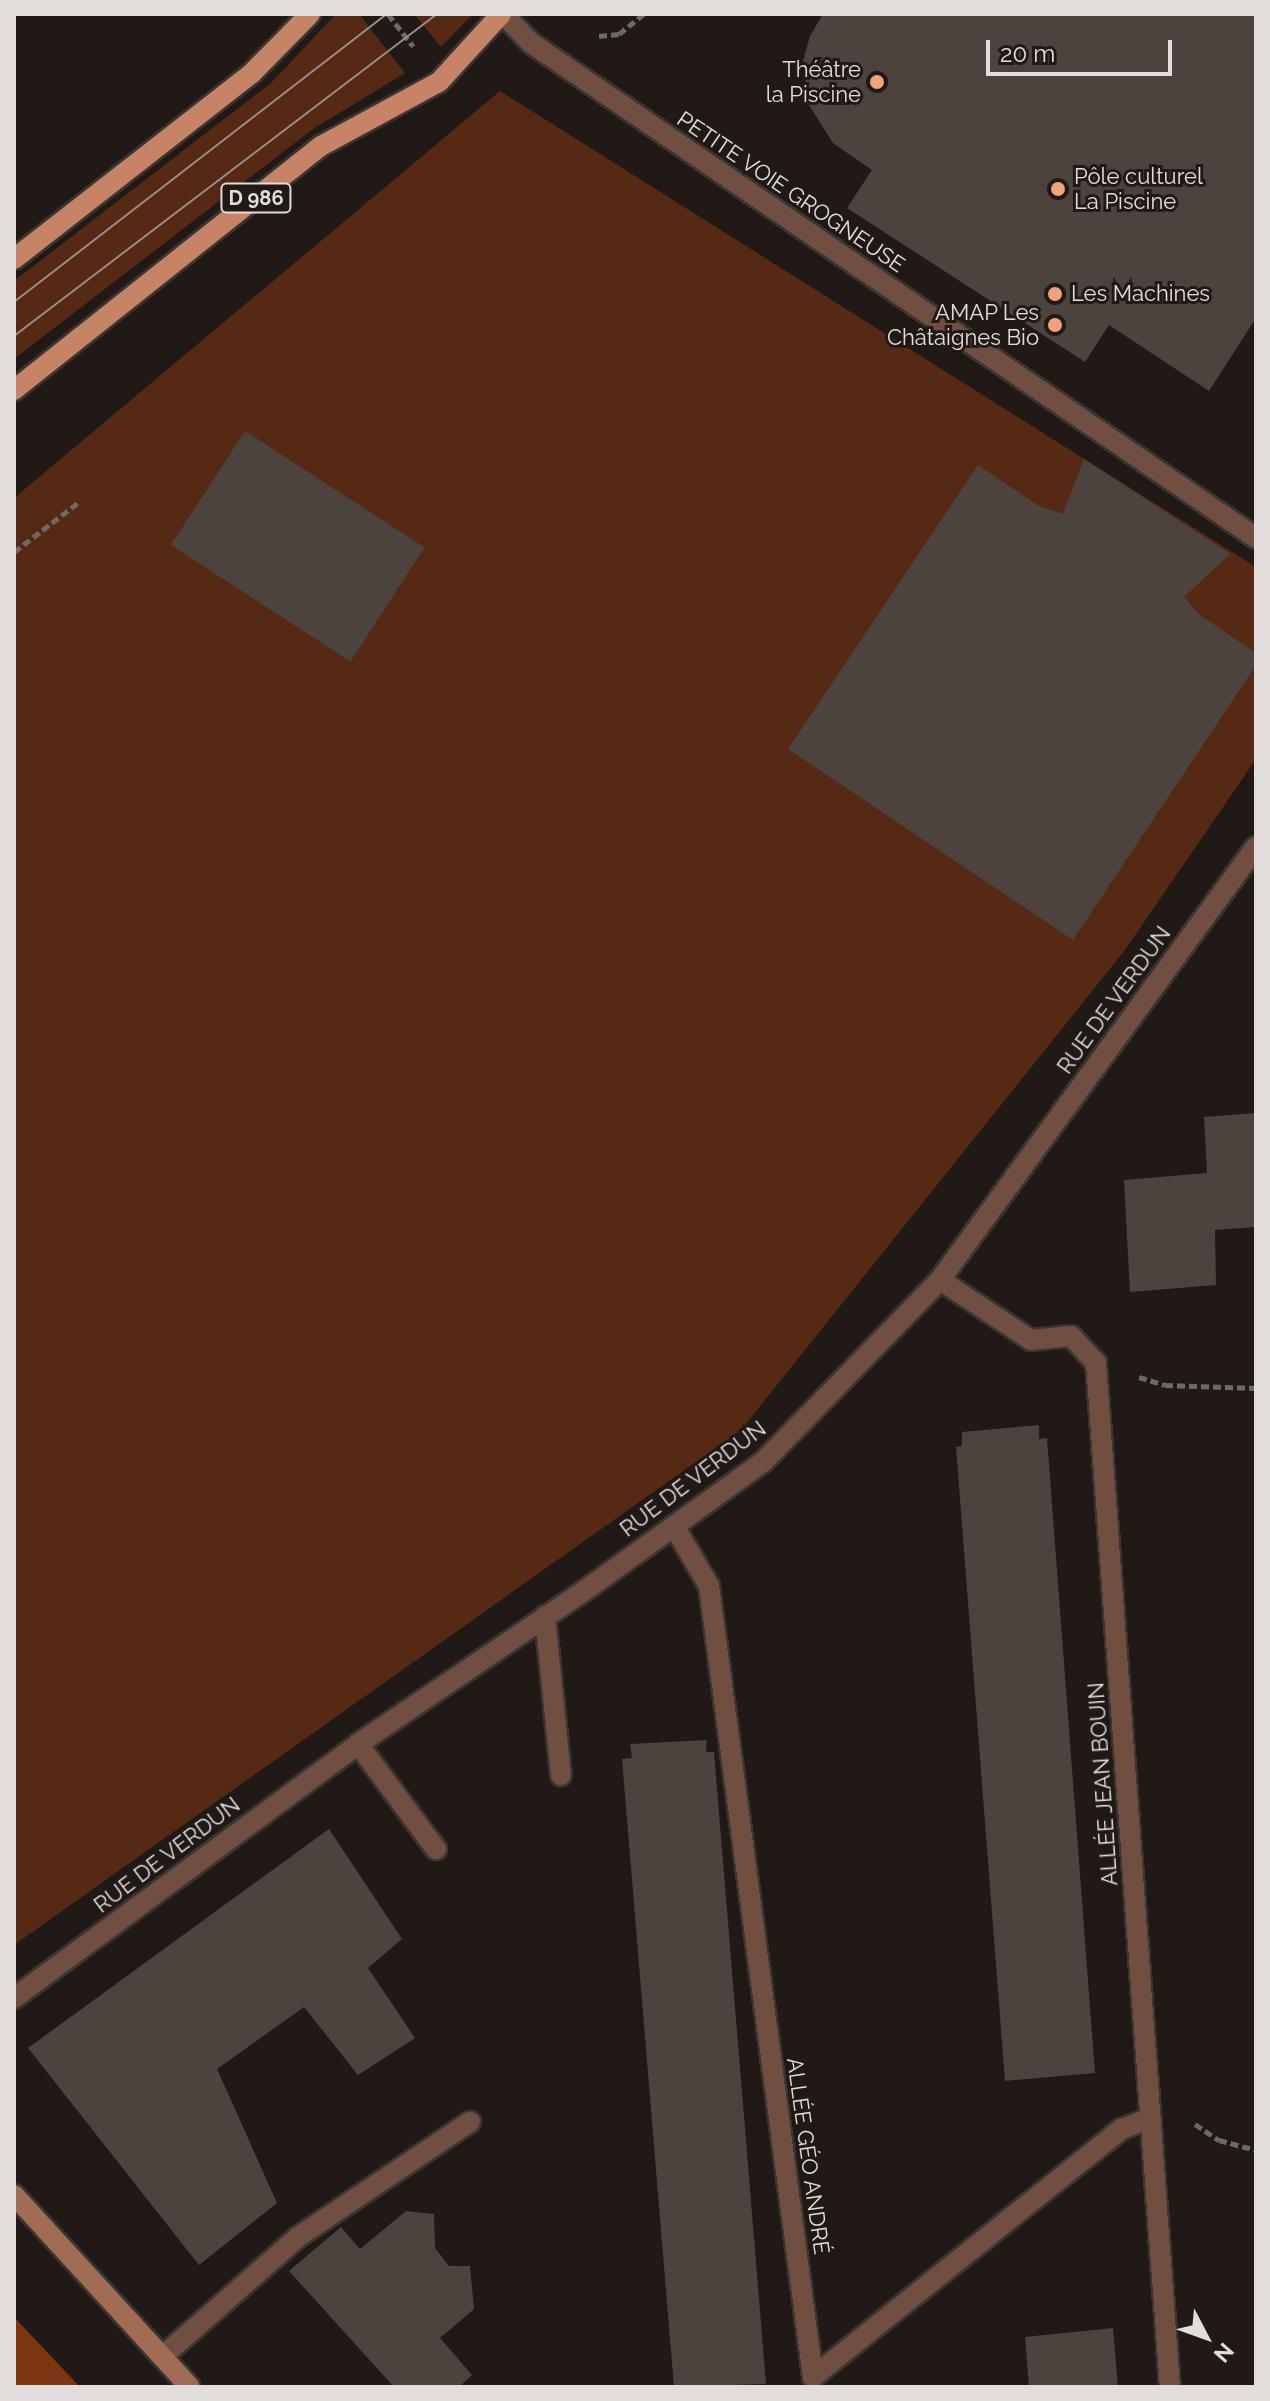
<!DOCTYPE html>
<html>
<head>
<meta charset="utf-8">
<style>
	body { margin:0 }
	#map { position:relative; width:1270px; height:2401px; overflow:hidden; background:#201916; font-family:Raleway,sans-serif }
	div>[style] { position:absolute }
	.green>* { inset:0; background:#562915 }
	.forest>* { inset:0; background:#7d3511 }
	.building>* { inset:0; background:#4c433f; transform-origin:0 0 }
	.path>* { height:5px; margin-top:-2.5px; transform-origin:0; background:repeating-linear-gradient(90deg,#6f6966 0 8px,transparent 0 12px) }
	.roads { filter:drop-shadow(2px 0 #3b3431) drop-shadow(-2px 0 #3b3431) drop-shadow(0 2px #3b3431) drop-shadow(0 -2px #3b3431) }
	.service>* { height:20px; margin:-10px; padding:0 10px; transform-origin:10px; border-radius:10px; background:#704f41 }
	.pedestrian>* { height:20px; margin:-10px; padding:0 10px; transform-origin:10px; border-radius:10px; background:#704f41 }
	.minor>* { height:20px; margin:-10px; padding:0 10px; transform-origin:10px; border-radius:10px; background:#704f41 }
	.secondary>* { height:20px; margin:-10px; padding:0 10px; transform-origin:10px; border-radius:10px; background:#a06c56 }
	.primary>* { height:20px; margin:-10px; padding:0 10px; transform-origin:10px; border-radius:10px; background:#c68365 }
	.tram>* { height:2px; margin:-1px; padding:0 1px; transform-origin:1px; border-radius:1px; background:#96908e }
	.dots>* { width:22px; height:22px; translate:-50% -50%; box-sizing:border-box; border:4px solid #201916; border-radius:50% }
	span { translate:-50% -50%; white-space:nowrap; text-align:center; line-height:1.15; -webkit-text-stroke:6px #201916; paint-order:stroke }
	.shield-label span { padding:2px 6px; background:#201916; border:2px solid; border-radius:6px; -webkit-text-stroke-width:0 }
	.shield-label { font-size:20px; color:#e2dcda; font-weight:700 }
	.poi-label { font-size:22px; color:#e2dcda }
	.right { translate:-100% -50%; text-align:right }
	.left { translate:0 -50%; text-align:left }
	.street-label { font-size:22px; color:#e2dcda }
	.frame { position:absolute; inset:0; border:16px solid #e2dcda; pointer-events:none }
	.north { position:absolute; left:1166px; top:2297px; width:80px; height:80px; -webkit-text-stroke:6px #201916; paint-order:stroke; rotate:131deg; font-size:22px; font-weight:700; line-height:32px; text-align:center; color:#e2dcda }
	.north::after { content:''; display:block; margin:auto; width:28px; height:36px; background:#e2dcda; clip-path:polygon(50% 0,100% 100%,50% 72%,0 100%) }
	.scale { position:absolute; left:986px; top:40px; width:186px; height:36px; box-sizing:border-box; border:4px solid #e2dcda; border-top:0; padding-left:10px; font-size:24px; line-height:28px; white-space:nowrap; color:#e2dcda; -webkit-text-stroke:6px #201916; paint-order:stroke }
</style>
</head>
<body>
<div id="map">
	<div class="green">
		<i style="clip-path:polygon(336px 14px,359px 14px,405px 73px,313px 129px,14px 359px,14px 281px,271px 83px)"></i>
		<i style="clip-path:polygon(414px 14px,473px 14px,441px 47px)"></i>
		<i style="clip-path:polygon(500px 91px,1256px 567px,1256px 759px,1125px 950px,741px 1430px,14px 1945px,14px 498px)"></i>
	</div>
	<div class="forest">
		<i style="clip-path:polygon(14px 2317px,80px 2387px,14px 2387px)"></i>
	</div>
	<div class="building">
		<i style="clip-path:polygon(823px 14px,1256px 14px,1256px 318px,1209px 391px,1109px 325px,1085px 362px,847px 208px,872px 170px,833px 143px,809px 105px,803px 61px,810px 36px)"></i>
		<i style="left:245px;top:431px;width:214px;height:136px;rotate:33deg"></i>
		<i style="clip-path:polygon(1084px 459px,1230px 554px,1184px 597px,1200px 615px,1256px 653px,1256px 665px,1073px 940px,788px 749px,978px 465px,1039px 506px,1063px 514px)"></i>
		<i style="clip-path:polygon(1256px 1113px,1256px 1227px,1215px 1230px,1216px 1285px,1130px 1292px,1124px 1180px,1207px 1173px,1204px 1117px)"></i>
		<i style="clip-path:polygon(1039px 1425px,1039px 1439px,1047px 1438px,1095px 2073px,1005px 2081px,956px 1447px,962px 1446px,962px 1432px)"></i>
		<i style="clip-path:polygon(707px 1740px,706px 1752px,714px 1752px,766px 2384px,674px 2387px,622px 1759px,632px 1758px,630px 1744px)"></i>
		<i style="clip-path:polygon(329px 1829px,402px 1939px,368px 1968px,415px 2038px,358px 2075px,304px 2007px,217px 2069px,277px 2203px,199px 2265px,28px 2048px)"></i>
		<i style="clip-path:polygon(406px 2211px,434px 2214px,435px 2248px,449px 2266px,470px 2266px,474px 2309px,440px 2338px,472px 2375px,459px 2387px,394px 2387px,289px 2271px,341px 2227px,360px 2249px)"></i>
		<i style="clip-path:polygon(1113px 2328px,1118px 2387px,1029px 2387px,1025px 2337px)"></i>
	</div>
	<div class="path">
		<i style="left:388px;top:14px;width:41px;rotate:52deg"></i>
		<i style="left:599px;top:36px;width:20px;rotate:-6deg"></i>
		<i style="left:619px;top:34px;width:32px;rotate:-39deg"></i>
		<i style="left:14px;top:552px;width:82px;rotate:-37.6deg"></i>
		<i style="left:1139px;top:1377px;width:27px;rotate:17deg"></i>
		<i style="left:1165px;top:1385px;width:91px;rotate:1.9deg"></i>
		<i style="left:1195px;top:2124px;width:29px;rotate:34deg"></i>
		<i style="left:1219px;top:2140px;width:38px;rotate:15deg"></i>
	</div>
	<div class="roads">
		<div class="service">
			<i style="left:940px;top:1280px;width:109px;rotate:33.4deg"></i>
			<i style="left:1031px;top:1340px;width:40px;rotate:-5.7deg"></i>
			<i style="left:1071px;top:1336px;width:37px;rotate:47deg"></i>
			<i style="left:1096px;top:1363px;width:1027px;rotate:85.87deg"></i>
			<i style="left:674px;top:1526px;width:69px;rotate:59.7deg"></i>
			<i style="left:709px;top:1586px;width:798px;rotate:82.51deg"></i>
			<i style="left:813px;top:2377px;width:396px;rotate:-38.8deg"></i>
			<i style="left:1122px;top:2129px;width:31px;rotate:-21deg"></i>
			<i style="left:545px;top:1616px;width:160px;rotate:84.3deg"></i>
			<i style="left:358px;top:1744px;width:131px;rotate:53.4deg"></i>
			<i style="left:162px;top:2357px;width:181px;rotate:-41.4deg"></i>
			<i style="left:298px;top:2237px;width:207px;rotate:-33.8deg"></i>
		</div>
		<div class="pedestrian">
			<i style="left:503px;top:14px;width:40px;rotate:46deg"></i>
			<i style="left:531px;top:43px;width:878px;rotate:34.32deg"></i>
		</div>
		<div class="minor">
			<i style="left:14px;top:1998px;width:428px;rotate:-36.4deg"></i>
			<i style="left:358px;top:1744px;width:282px;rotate:-34.1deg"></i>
			<i style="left:591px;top:1586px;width:212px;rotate:-35.8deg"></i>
			<i style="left:763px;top:1462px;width:254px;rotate:-45.8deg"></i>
			<i style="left:940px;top:1280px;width:536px;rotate:-53.88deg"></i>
		</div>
		<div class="secondary">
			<i style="left:14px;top:2195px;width:260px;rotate:47.5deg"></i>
		</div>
		<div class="primary">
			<i style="left:14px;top:259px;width:302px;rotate:-38deg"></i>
			<i style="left:252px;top:73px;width:83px;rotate:-45.5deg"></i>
			<i style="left:14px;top:390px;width:392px;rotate:-38.5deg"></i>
			<i style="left:321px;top:146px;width:134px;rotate:-28.5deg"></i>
			<i style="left:439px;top:82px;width:92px;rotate:-47.6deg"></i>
		</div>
	</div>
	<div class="tram">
		<i style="left:14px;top:302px;width:471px;rotate:-37.7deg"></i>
		<i style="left:14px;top:336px;width:532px;rotate:-37.28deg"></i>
	</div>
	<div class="dots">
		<i style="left:877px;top:82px;background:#f2a17e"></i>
		<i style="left:1058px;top:189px;background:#f2a17e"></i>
		<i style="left:1055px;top:294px;background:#f2a17e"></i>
		<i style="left:1055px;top:325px;background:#f2a17e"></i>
	</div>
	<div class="shield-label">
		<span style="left:256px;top:198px">D 986</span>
	</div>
	<div class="poi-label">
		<span class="right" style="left:861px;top:82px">Théâtre<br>la Piscine</span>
		<span class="left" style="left:1074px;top:189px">Pôle culturel<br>La Piscine</span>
		<span class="left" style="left:1071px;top:294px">Les Machines</span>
		<span class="right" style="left:1039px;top:325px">AMAP Les<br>Châtaignes Bio</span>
	</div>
	<div class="street-label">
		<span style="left:791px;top:192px;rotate:34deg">PETITE VOIE GROGNEUSE</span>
		<span style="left:1114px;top:1000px;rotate:-54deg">RUE DE VERDUN</span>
		<span style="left:693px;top:1479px;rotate:-37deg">RUE DE VERDUN</span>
		<span style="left:1103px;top:1784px;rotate:-94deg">ALLÉE JEAN BOUIN</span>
		<span style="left:167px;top:1855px;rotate:-37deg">RUE DE VERDUN</span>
		<span style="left:808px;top:2156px;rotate:82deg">ALLÉE GÉO ANDRÉ</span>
	</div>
	<div class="frame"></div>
	<div class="north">N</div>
	<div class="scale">20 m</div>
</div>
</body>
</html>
